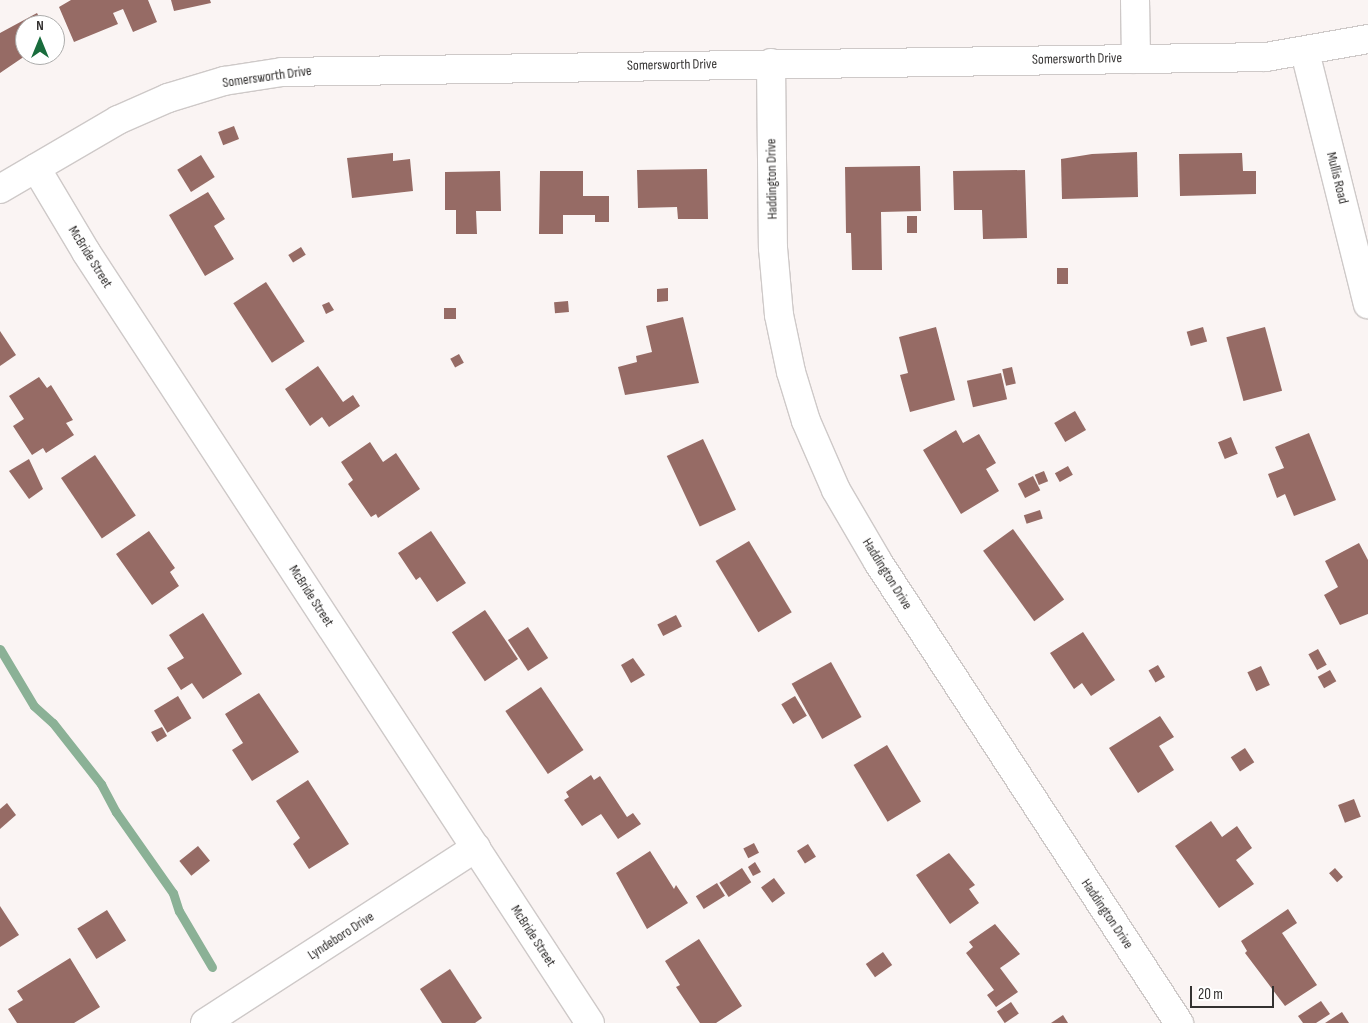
<!DOCTYPE html>
<html>
<head>
<meta charset="utf-8">
<style>
	body { margin:0 }
	#map { position:relative; width:1368px; height:1023px; overflow:hidden; background:#faf4f3; font-family:"Sofia Sans Condensed",sans-serif }
	div>[style] { position:absolute }
	.stream>* { height:9px; margin:-4.5px; padding:0 4.5px; transform-origin:4.5px; border-radius:4.5px; background:#8bb196 }
	.building>* { inset:0; background:#966b65; transform-origin:0 0 }
	.roads { filter:drop-shadow(1px 0 #cec9c8) drop-shadow(-1px 0 #cec9c8) drop-shadow(0 1px #cec9c8) drop-shadow(0 -1px #cec9c8) }
	.minor>* { height:28px; margin:-14px; padding:0 14px; transform-origin:14px; border-radius:14px; background:#fff }
	span { translate:-50% -50%; white-space:nowrap; text-align:center; line-height:1.15; -webkit-text-stroke:5px #fff; paint-order:stroke }
	.street-label { font-size:14px; color:#333130 }
	.north { position:absolute; left:15px; top:15px; width:50px; height:50px; box-sizing:border-box; background:#fff; border:1px solid #adadac; border-radius:50%; rotate:0deg; font-size:14px; font-weight:700; line-height:20px; text-align:center; color:#333130 }
	.north::after { content:''; display:block; margin:auto; width:18px; height:22px; background:#196c3d; clip-path:polygon(50% 0,100% 100%,50% 72%,0 100%) }
	.scale { position:absolute; left:1190px; top:986px; width:84px; height:22px; box-sizing:border-box; border:2px solid #333130; border-top:0; padding-left:6px; font-size:15px; line-height:18px; white-space:nowrap; color:#333130; -webkit-text-stroke:4px #fff; paint-order:stroke }
</style>
</head>
<body>
<div id="map">
	<div class="stream">
		<i style="left:0;top:649px;width:66px;rotate:59.2deg"></i>
		<i style="left:34px;top:706px;width:25px;rotate:42deg"></i>
		<i style="left:53px;top:723px;width:78px;rotate:51.8deg"></i>
		<i style="left:101px;top:784px;width:32px;rotate:62deg"></i>
		<i style="left:116px;top:812px;width:99px;rotate:54.9deg"></i>
		<i style="left:173px;top:893px;width:19px;rotate:72deg"></i>
		<i style="left:179px;top:911px;width:65px;rotate:59.5deg"></i>
	</div>
	<div class="building">
		<i style="clip-path:polygon(71px 0,148px 0,157px 22px,133px 32px,123px 9px,113px 13px,118px 24px,74px 42px,59px 7px)"></i>
		<i style="clip-path:polygon(171px 0,210px 0,211px 3px,174px 11px)"></i>
		<i style="clip-path:polygon(37px 13px,43px 25px,25px 25px,25px 56px,0 73px,0 33px)"></i>
		<i style="left:234px;top:126px;width:14px;height:17px;rotate:69deg"></i>
		<i style="clip-path:polygon(1137px 152px,1138px 197px,1062px 199px,1061px 159px,1092px 154px)"></i>
		<i style="clip-path:polygon(393px 153px,393px 161px,410px 159px,413px 191px,352px 198px,347px 158px)"></i>
		<i style="clip-path:polygon(1242px 153px,1243px 171px,1256px 171px,1256px 194px,1180px 196px,1179px 154px)"></i>
		<i style="left:201px;top:155px;width:26px;height:28px;rotate:58deg"></i>
		<i style="clip-path:polygon(920px 166px,921px 211px,881px 212px,882px 270px,852px 270px,851px 233px,846px 233px,845px 167px)"></i>
		<i style="clip-path:polygon(707px 169px,708px 219px,678px 219px,677px 207px,638px 208px,637px 170px)"></i>
		<i style="clip-path:polygon(1025px 170px,1027px 238px,983px 239px,982px 210px,954px 210px,953px 171px)"></i>
		<i style="clip-path:polygon(500px 171px,501px 211px,476px 211px,477px 234px,456px 234px,456px 210px,445px 210px,445px 172px)"></i>
		<i style="clip-path:polygon(540px 171px,583px 171px,583px 196px,609px 196px,609px 222px,595px 222px,595px 215px,563px 215px,563px 234px,539px 234px)"></i>
		<i style="clip-path:polygon(208px 192px,225px 219px,214px 226px,234px 259px,205px 276px,169px 215px)"></i>
		<i style="left:907px;top:216px;width:10px;height:17px"></i>
		<i style="left:301px;top:247px;width:9px;height:15px;rotate:58deg"></i>
		<i style="left:1057px;top:268px;width:11px;height:16px"></i>
		<i style="left:266px;top:282px;width:71px;height:39px;rotate:57deg"></i>
		<i style="clip-path:polygon(668px 288px,668px 301px,657px 302px,657px 289px)"></i>
		<i style="left:568px;top:301px;width:11px;height:14px;rotate:85deg"></i>
		<i style="clip-path:polygon(329px 302px,334px 310px,326px 314px,322px 305px)"></i>
		<i style="left:444px;top:308px;width:12px;height:11px"></i>
		<i style="clip-path:polygon(683px 317px,699px 383px,625px 395px,618px 367px,637px 362px,636px 356px,652px 352px,646px 326px)"></i>
		<i style="clip-path:polygon(936px 327px,955px 400px,910px 412px,900px 375px,908px 373px,899px 337px)"></i>
		<i style="left:1203px;top:327px;width:15px;height:17px;rotate:74deg"></i>
		<i style="left:1265px;top:327px;width:66px;height:40px;rotate:75deg"></i>
		<i style="clip-path:polygon(0 331px,16px 355px,0 366px)"></i>
		<i style="left:459px;top:354px;width:10px;height:10px;rotate:61deg"></i>
		<i style="clip-path:polygon(318px 366px,343px 402px,353px 395px,360px 406px,329px 427px,322px 417px,310px 426px,285px 389px)"></i>
		<i style="left:1012px;top:367px;width:17px;height:10px;rotate:77deg"></i>
		<i style="left:1001px;top:373px;width:27px;height:35px;rotate:77deg"></i>
		<i style="clip-path:polygon(39px 377px,47px 388px,51px 385px,73px 420px,66px 423px,74px 435px,46px 453px,43px 448px,32px 455px,13px 426px,24px 419px,9px 396px)"></i>
		<i style="left:1075px;top:411px;width:22px;height:24px;rotate:60deg"></i>
		<i style="clip-path:polygon(956px 430px,963px 443px,979px 434px,996px 463px,986px 469px,999px 491px,961px 514px,923px 450px)"></i>
		<i style="clip-path:polygon(1309px 433px,1336px 500px,1294px 516px,1285px 494px,1277px 498px,1268px 474px,1284px 468px,1275px 447px)"></i>
		<i style="left:1231px;top:437px;width:18px;height:14px;rotate:68deg"></i>
		<i style="left:703px;top:439px;width:78px;height:40px;rotate:65deg"></i>
		<i style="clip-path:polygon(370px 442px,383px 462px,396px 453px,420px 489px,378px 518px,376px 514px,371px 517px,348px 484px,353px 480px,341px 462px)"></i>
		<i style="left:95px;top:455px;width:73px;height:41px;rotate:56deg"></i>
		<i style="clip-path:polygon(29px 459px,43px 489px,29px 499px,9px 471px)"></i>
		<i style="left:1068px;top:466px;width:10px;height:15px;rotate:61deg"></i>
		<i style="left:1044px;top:471px;width:11px;height:10px;rotate:68deg"></i>
		<i style="left:1033px;top:476px;width:16px;height:17px;rotate:63deg"></i>
		<i style="left:1040px;top:510px;width:9px;height:17px;rotate:72deg"></i>
		<i style="left:1013px;top:529px;width:87px;height:37px;rotate:54deg"></i>
		<i style="clip-path:polygon(149px 531px,175px 568px,170px 572px,179px 586px,152px 605px,116px 554px)"></i>
		<i style="clip-path:polygon(431px 531px,466px 583px,437px 602px,420px 577px,416px 580px,398px 553px)"></i>
		<i style="left:749px;top:541px;width:83px;height:39px;rotate:59deg"></i>
		<i style="clip-path:polygon(1359px 543px,1368px 560px,1368px 614px,1340px 625px,1324px 595px,1338px 587px,1325px 561px)"></i>
		<i style="left:485px;top:610px;width:59px;height:40px;rotate:56deg"></i>
		<i style="clip-path:polygon(203px 613px,242px 674px,203px 699px,192px 683px,181px 690px,167px 668px,184px 658px,169px 635px)"></i>
		<i style="left:676px;top:615px;width:13px;height:21px;rotate:63deg"></i>
		<i style="left:528px;top:627px;width:37px;height:24px;rotate:57deg"></i>
		<i style="clip-path:polygon(1083px 632px,1115px 680px,1091px 696px,1082px 683px,1074px 689px,1050px 653px)"></i>
		<i style="left:1318px;top:649px;width:18px;height:11px;rotate:61deg"></i>
		<i style="clip-path:polygon(633px 658px,645px 675px,631px 683px,621px 665px)"></i>
		<i style="left:831px;top:662px;width:63px;height:45px;rotate:61deg"></i>
		<i style="left:1158px;top:665px;width:14px;height:11px;rotate:60deg"></i>
		<i style="left:1261px;top:666px;width:21px;height:15px;rotate:65deg"></i>
		<i style="left:1330px;top:670px;width:13px;height:14px;rotate:61deg"></i>
		<i style="left:541px;top:687px;width:76px;height:43px;rotate:56deg"></i>
		<i style="clip-path:polygon(259px 693px,299px 752px,252px 781px,232px 750px,243px 743px,225px 714px)"></i>
		<i style="left:178px;top:696px;width:26px;height:28px;rotate:59deg"></i>
		<i style="left:795px;top:696px;width:23px;height:16px;rotate:59deg"></i>
		<i style="clip-path:polygon(1160px 716px,1174px 737px,1159px 746px,1174px 770px,1138px 793px,1109px 748px)"></i>
		<i style="clip-path:polygon(162px 727px,167px 736px,157px 742px,151px 732px)"></i>
		<i style="left:887px;top:745px;width:66px;height:39px;rotate:59deg"></i>
		<i style="left:1245px;top:748px;width:17px;height:17px;rotate:57deg"></i>
		<i style="clip-path:polygon(591px 775px,594px 780px,600px 776px,627px 817px,633px 813px,641px 824px,618px 839px,601px 814px,582px 826px,564px 800px,569px 797px,566px 792px)"></i>
		<i style="clip-path:polygon(308px 780px,349px 844px,309px 869px,293px 844px,300px 838px,276px 801px)"></i>
		<i style="left:1354px;top:799px;width:19px;height:17px;rotate:69deg"></i>
		<i style="clip-path:polygon(7px 803px,16px 815px,0 829px,0 809px)"></i>
		<i style="clip-path:polygon(1211px 821px,1222px 837px,1237px 826px,1252px 848px,1236px 860px,1254px 884px,1219px 908px,1175px 846px)"></i>
		<i style="left:754px;top:843px;width:11px;height:12px;rotate:63deg"></i>
		<i style="left:808px;top:844px;width:15px;height:13px;rotate:58deg"></i>
		<i style="left:198px;top:846px;width:19px;height:24px;rotate:51deg"></i>
		<i style="clip-path:polygon(650px 851px,674px 889px,676px 885px,688px 903px,647px 929px,616px 873px)"></i>
		<i style="clip-path:polygon(949px 853px,975px 885px,969px 889px,979px 903px,950px 924px,916px 875px)"></i>
		<i style="clip-path:polygon(755px 862px,761px 872px,753px 876px,748px 867px)"></i>
		<i style="left:742px;top:868px;width:17px;height:27px;rotate:57deg"></i>
		<i style="left:1335px;top:868px;width:12px;height:8px;rotate:48deg"></i>
		<i style="left:774px;top:878px;width:19px;height:16px;rotate:54deg"></i>
		<i style="left:717px;top:883px;width:15px;height:25px;rotate:58deg"></i>
		<i style="clip-path:polygon(0 906px,19px 935px,0 947px)"></i>
		<i style="clip-path:polygon(1288px 909px,1297px 923px,1282px 933px,1317px 985px,1285px 1006px,1245px 953px,1247px 951px,1241px 941px)"></i>
		<i style="left:107px;top:910px;width:36px;height:35px;rotate:58deg"></i>
		<i style="clip-path:polygon(995px 924px,1020px 954px,1000px 968px,1018px 992px,996px 1007px,987px 995px,994px 990px,966px 953px,973px 947px,969px 942px)"></i>
		<i style="clip-path:polygon(699px 939px,742px 1006px,716px 1023px,700px 1023px,676px 987px,680px 985px,665px 961px)"></i>
		<i style="left:883px;top:952px;width:16px;height:21px;rotate:55deg"></i>
		<i style="clip-path:polygon(70px 958px,100px 1007px,74px 1023px,17px 1023px,8px 1009px,23px 1000px,17px 991px)"></i>
		<i style="clip-path:polygon(450px 969px,482px 1018px,475px 1023px,442px 1023px,420px 989px)"></i>
		<i style="clip-path:polygon(1321px 1001px,1330px 1014px,1316px 1023px,1303px 1023px,1298px 1016px)"></i>
		<i style="left:1011px;top:1002px;width:14px;height:17px;rotate:56deg"></i>
		<i style="clip-path:polygon(1342px 1012px,1349px 1023px,1325px 1023px)"></i>
		<i style="clip-path:polygon(1063px 1015px,1068px 1023px,1051px 1023px)"></i>
	</div>
	<div class="roads">
		<div class="minor">
			<i style="left:1135px;top:0;width:59px;rotate:89deg"></i>
			<i style="left:1305px;top:52px;width:260px;rotate:76deg"></i>
			<i style="left:771px;top:63px;width:185px;rotate:89.4deg"></i>
			<i style="left:773px;top:248px;width:67px;rotate:84.9deg"></i>
			<i style="left:779px;top:315px;width:58px;rotate:78.1deg"></i>
			<i style="left:791px;top:372px;width:51px;rotate:73deg"></i>
			<i style="left:806px;top:421px;width:75px;rotate:66.5deg"></i>
			<i style="left:836px;top:490px;width:83px;rotate:59.7deg"></i>
			<i style="left:878px;top:562px;width:551px;rotate:56.86deg"></i>
			<i style="left:36px;top:168px;width:98px;rotate:59.2deg"></i>
			<i style="left:86px;top:252px;width:921px;rotate:56.83deg"></i>
			<i style="left:0;top:189px;width:137px;rotate:-30.3deg"></i>
			<i style="left:118px;top:120px;width:55px;rotate:-23.7deg"></i>
			<i style="left:168px;top:98px;width:59px;rotate:-16.9deg"></i>
			<i style="left:224px;top:81px;width:59px;rotate:-8.8deg"></i>
			<i style="left:282px;top:72px;width:984px;rotate:-0.87deg"></i>
			<i style="left:1266px;top:57px;width:104px;rotate:-10deg"></i>
			<i style="left:205px;top:1023px;width:323px;rotate:-32.9deg"></i>
		</div>
	</div>
	<div class="street-label">
		<span style="left:1077px;top:59px;rotate:-1deg">Somersworth Drive</span>
		<span style="left:672px;top:65px;rotate:-1deg">Somersworth Drive</span>
		<span style="left:267px;top:77px;rotate:-8deg">Somersworth Drive</span>
		<span style="left:1337px;top:178px;rotate:76deg">Mullis Road</span>
		<span style="left:772px;top:179px;rotate:-91deg">Haddington Drive</span>
		<span style="left:90px;top:257px;rotate:58deg">McBride Street</span>
		<span style="left:887px;top:574px;rotate:58deg">Haddington Drive</span>
		<span style="left:311px;top:596px;rotate:57deg">McBride Street</span>
		<span style="left:1107px;top:914px;rotate:56deg">Haddington Drive</span>
		<span style="left:341px;top:936px;rotate:-33deg">Lyndeboro Drive</span>
		<span style="left:533px;top:936px;rotate:57deg">McBride Street</span>
	</div>
	<div class="north">N</div>
	<div class="scale">20 m</div>
</div>
</body>
</html>
